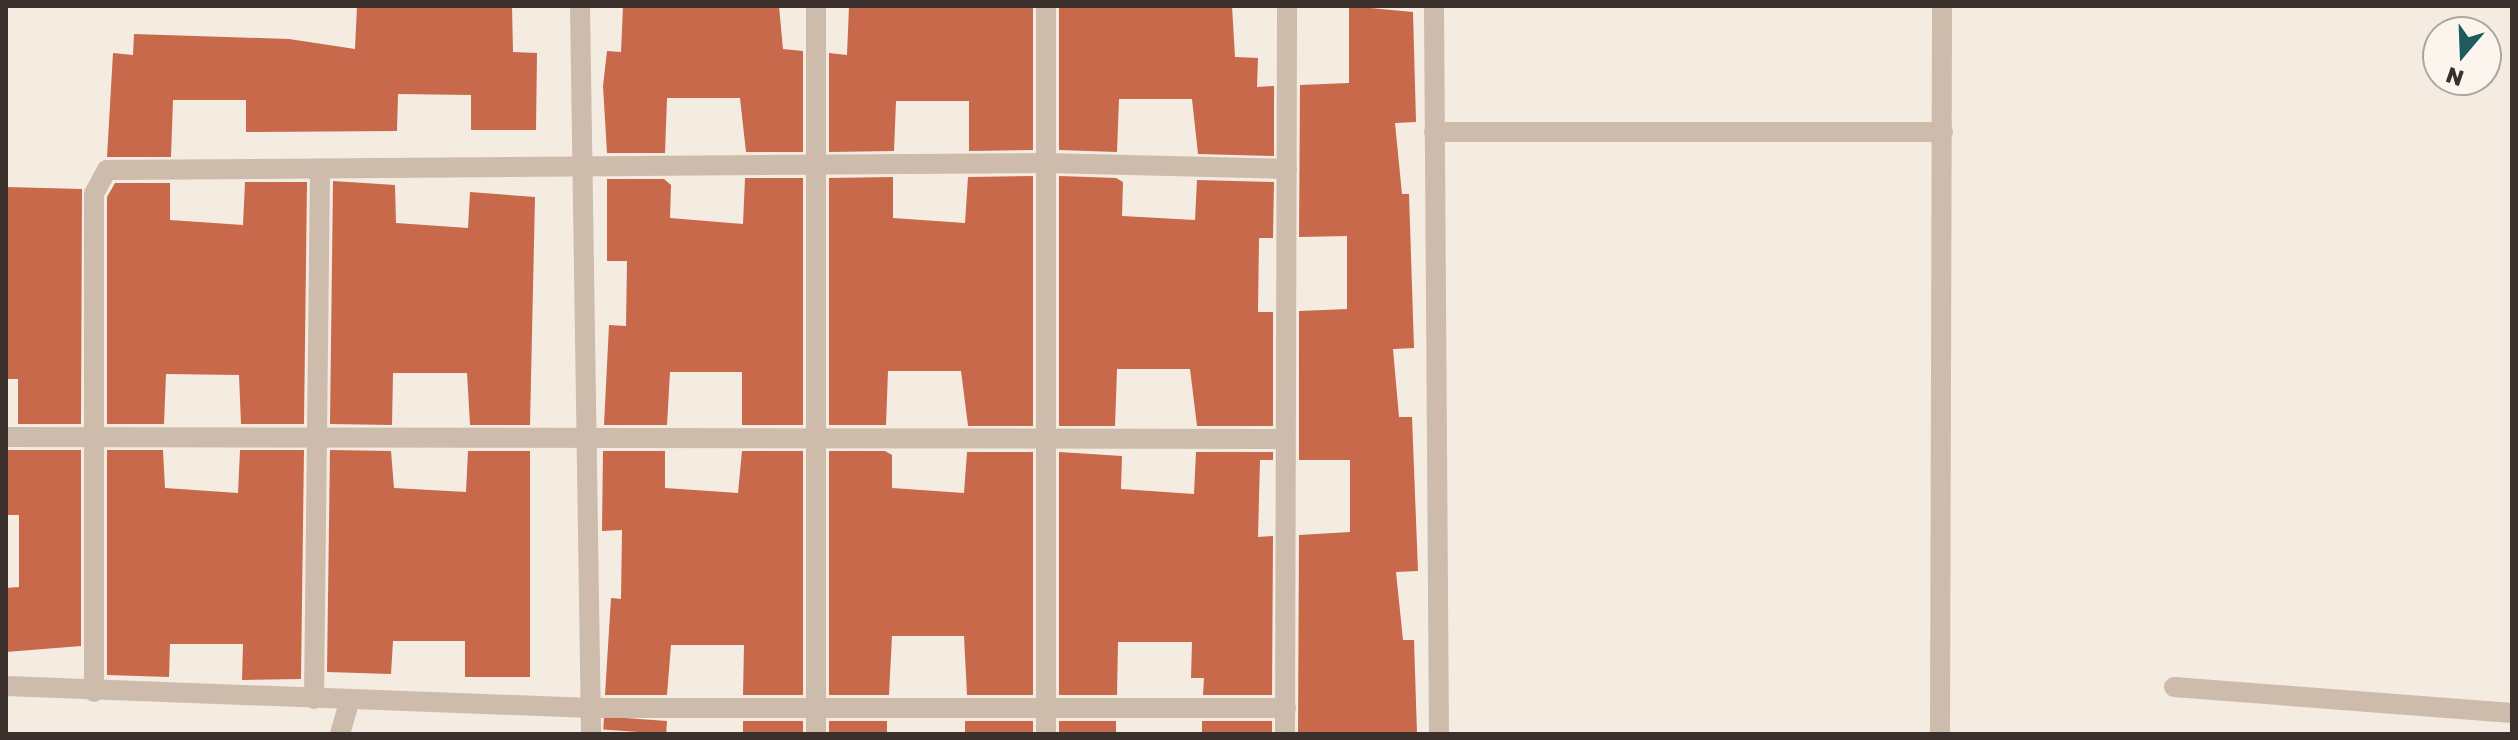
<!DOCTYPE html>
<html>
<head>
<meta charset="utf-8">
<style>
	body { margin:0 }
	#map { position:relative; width:2518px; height:740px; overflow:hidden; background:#f4ebe1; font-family:"Golos Text",sans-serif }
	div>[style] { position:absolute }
	.building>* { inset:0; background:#c8694b; transform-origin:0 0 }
	.minor>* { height:20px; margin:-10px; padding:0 10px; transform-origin:10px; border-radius:10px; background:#cdbbac }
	span { translate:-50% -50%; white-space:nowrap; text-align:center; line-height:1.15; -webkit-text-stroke:7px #fbf5ee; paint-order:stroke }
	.frame { position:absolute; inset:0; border:8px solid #3b302b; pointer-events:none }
	.north { position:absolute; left:2422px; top:16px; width:80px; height:80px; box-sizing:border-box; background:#fbf5ee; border:2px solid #aea6a0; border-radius:50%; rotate:199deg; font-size:22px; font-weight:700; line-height:32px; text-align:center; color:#3b302b }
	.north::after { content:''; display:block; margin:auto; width:28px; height:36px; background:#1f5a5e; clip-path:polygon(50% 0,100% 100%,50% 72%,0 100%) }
</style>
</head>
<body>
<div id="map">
	<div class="building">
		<i style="clip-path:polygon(357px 6px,512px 6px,513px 52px,537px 53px,536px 130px,471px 130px,471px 95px,398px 94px,397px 131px,246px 132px,246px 100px,173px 100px,171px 157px,107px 157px,113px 53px,133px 55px,134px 34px,289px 39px,355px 49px)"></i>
		<i style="clip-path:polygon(623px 6px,779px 6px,783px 49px,803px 51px,803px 152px,746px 152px,740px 98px,667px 98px,665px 153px,607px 153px,603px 86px,607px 51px,621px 52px)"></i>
		<i style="clip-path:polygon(849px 6px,1033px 6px,1033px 150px,969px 151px,969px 101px,896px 101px,894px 151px,829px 152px,829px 53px,847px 55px)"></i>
		<i style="clip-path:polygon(1059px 6px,1232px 6px,1235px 57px,1258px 58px,1257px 87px,1274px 86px,1274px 156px,1198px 154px,1192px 99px,1119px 99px,1117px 152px,1059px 150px)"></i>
		<i style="clip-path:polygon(1349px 6px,1413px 12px,1416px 122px,1395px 123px,1402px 194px,1409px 194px,1414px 348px,1393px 349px,1399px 417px,1412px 417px,1418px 571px,1396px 572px,1403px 640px,1414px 640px,1417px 734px,1298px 734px,1299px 535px,1350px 532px,1350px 460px,1299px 460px,1299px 311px,1347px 309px,1347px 236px,1299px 237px,1300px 85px,1349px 83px)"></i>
		<i style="clip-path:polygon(1033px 176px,1033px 426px,968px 426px,961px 371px,888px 371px,886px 425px,829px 425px,829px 178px,893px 177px,893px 218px,965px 223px,968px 177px)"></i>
		<i style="clip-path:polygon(1059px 176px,1116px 178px,1123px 182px,1122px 216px,1195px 220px,1197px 180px,1274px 182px,1273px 238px,1259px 238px,1258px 312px,1273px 312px,1273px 426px,1197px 426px,1190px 369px,1117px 369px,1115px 426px,1059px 426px)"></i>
		<i style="clip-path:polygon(745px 178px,803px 178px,803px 425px,742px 425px,742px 372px,670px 372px,667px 425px,604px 425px,609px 325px,626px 326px,627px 261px,607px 261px,607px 179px,664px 179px,671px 185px,670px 218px,743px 224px)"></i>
		<i style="clip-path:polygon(333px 181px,395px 185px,396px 223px,468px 228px,470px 192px,535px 197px,530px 425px,470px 425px,467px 373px,393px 373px,392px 425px,330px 424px)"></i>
		<i style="clip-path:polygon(245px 182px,307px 182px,304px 424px,241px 424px,239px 375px,166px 374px,164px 424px,107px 424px,107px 197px,115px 183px,170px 183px,170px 220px,243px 225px)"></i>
		<i style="clip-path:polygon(6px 187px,82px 189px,81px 424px,18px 424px,18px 379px,6px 379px)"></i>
		<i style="clip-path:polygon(6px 450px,81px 450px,81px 646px,6px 652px,6px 588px,19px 587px,19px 515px,6px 515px)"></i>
		<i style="clip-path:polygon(107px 450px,163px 450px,165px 488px,238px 493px,240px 450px,304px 450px,301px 679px,242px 680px,243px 644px,170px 644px,169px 677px,107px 675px)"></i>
		<i style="clip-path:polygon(330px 450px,391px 451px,394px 488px,466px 492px,468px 451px,530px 451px,530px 677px,465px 677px,465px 641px,393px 641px,391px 674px,327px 672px)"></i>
		<i style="clip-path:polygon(603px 451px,665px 451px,665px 488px,738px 493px,742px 451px,803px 451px,803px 695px,743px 695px,744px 645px,671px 645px,667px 695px,605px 695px,611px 598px,621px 599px,622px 530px,602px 531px)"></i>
		<i style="clip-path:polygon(829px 451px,885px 451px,892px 455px,892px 488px,964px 493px,967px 452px,1033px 452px,1033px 695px,967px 695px,964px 636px,892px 636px,889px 695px,829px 695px)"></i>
		<i style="clip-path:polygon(1059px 452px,1122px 456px,1121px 489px,1194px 494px,1196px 452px,1273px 452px,1273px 460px,1260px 460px,1258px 537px,1273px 536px,1272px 695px,1203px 695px,1204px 678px,1191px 678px,1192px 642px,1118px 642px,1117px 695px,1059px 695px)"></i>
		<i style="left:667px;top:721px;width:13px;height:63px;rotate:94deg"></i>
		<i style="left:743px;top:721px;width:60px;height:13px"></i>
		<i style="left:829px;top:721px;width:58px;height:13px"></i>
		<i style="left:965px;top:721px;width:68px;height:13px"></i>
		<i style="left:1059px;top:721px;width:57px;height:13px"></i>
		<i style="left:1202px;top:721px;width:70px;height:13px"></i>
	</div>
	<div class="minor">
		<i style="left:580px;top:6px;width:728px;rotate:89.13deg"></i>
		<i style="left:1046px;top:6px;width:728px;rotate:90deg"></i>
		<i style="left:1434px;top:6px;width:728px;rotate:89.61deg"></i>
		<i style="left:1434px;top:132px;width:509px"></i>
		<i style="left:6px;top:437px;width:1276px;rotate:0.09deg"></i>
		<i style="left:6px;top:686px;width:585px;rotate:2.15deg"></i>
		<i style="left:591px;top:708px;width:695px"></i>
		<i style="left:2174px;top:687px;width:339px;rotate:4.4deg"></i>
		<i style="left:94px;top:692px;width:498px;rotate:-90deg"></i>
		<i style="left:94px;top:194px;width:27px;rotate:-62deg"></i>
		<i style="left:107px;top:170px;width:938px;rotate:-0.43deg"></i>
		<i style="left:1045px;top:163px;width:242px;rotate:1.4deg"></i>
		<i style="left:314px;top:699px;width:530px;rotate:-89.35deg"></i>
		<i style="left:340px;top:734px;width:35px;rotate:-74deg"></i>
		<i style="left:816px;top:734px;width:728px;rotate:-90deg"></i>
		<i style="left:1285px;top:734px;width:728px;rotate:-89.84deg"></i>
		<i style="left:1940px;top:734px;width:728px;rotate:-89.84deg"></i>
	</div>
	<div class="frame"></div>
	<div class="north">N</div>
</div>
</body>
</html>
